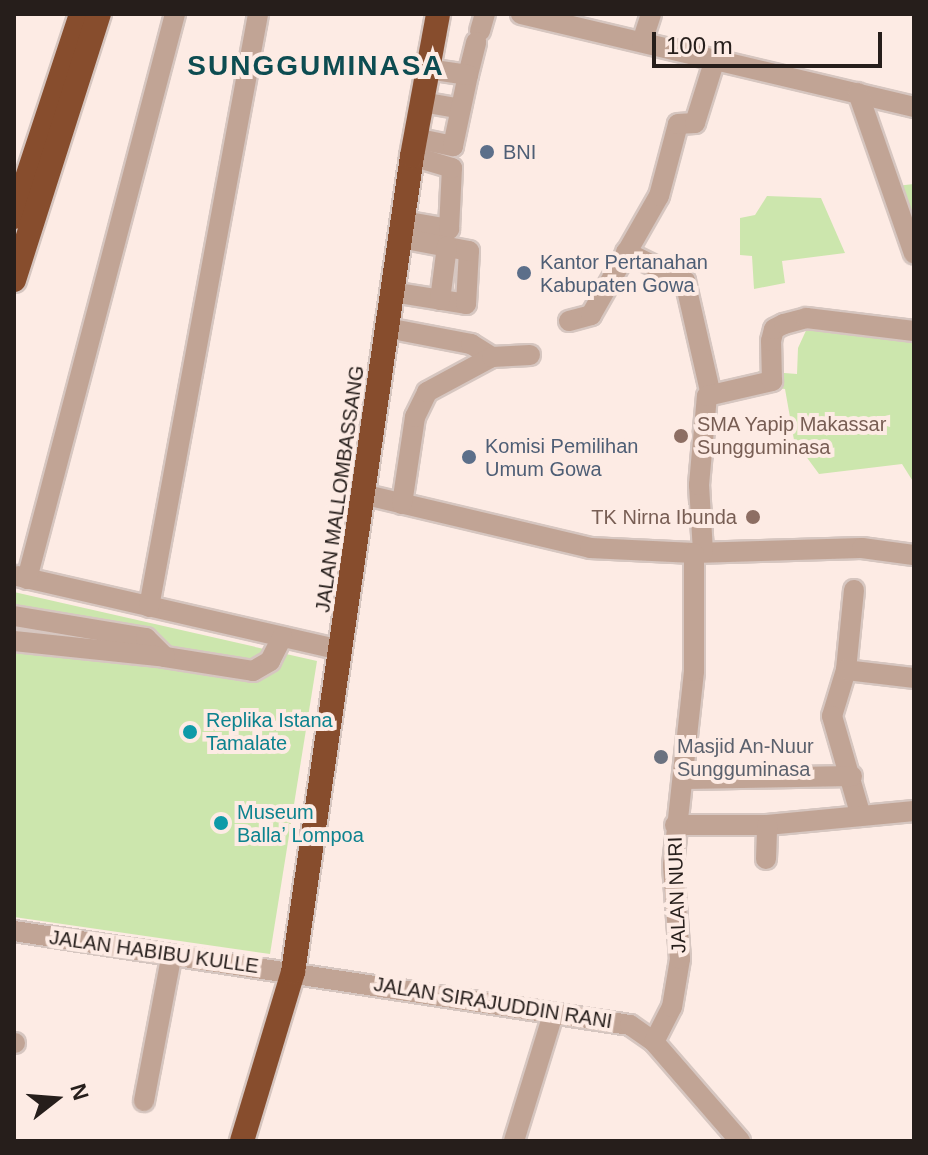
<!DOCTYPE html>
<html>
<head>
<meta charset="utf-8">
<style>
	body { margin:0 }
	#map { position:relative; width:928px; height:1155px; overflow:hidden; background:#fdebe4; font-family:Helvetica,sans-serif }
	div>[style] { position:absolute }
	.green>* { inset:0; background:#cce6ad }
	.roads { filter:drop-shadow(2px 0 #d6c6c0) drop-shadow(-2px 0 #d6c6c0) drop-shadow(0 2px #d6c6c0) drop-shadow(0 -2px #d6c6c0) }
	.minor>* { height:20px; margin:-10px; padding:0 10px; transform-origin:10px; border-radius:10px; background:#c1a495 }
	.highway>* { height:24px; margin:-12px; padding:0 12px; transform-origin:12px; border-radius:12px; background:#874d2d }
	.dots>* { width:22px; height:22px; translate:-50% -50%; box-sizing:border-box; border:4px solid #fdebe4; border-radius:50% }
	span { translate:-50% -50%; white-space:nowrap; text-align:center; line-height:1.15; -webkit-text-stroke:8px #fdebe4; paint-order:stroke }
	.service-label { font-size:20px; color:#4e5e75 }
	.left { translate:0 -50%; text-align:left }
	.education-label { font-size:20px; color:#785e54 }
	.right { translate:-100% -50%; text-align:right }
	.street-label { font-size:20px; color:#261e1b }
	.culture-label { font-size:20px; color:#0d838f }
	.worship-label { font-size:20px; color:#5b616d }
	.district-label { font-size:28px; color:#0d4c51; font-weight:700; letter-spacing:2px }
	.frame { position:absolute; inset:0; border:16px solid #261e1b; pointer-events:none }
	.north { position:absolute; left:16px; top:1059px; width:80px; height:80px; -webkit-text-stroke:6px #fdebe4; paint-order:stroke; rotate:73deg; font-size:22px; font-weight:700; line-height:32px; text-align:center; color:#261e1b }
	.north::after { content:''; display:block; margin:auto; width:28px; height:36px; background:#261e1b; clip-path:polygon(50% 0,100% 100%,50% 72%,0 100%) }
	.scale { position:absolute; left:652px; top:32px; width:230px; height:36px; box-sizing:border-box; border:4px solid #261e1b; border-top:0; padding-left:10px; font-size:24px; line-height:28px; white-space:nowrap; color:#261e1b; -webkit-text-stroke:6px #fdebe4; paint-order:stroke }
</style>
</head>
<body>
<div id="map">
	<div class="green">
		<i style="clip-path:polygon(914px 184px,914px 237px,896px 186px)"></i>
		<i style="clip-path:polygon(767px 196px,821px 198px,845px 253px,782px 261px,785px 283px,754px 289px,752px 256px,740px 255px,740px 218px,755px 215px)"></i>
		<i style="clip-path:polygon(809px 324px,914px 339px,914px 483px,902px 464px,819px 474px,794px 440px,785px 389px,769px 387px,758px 371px,797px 374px,798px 348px)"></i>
		<i style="clip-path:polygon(14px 592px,317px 661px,270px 954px,14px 917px)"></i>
	</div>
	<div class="roads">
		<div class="minor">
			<i style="left:521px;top:14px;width:404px;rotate:13.3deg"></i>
			<i style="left:480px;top:31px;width:18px;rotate:-74deg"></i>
			<i style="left:642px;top:42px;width:29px;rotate:-72deg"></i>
			<i style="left:468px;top:75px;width:34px;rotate:-76deg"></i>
			<i style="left:858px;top:93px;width:170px;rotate:70.8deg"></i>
			<i style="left:422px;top:102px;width:39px;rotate:10deg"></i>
			<i style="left:415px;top:138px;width:39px;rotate:12deg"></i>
			<i style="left:453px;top:146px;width:73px;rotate:-78.1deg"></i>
			<i style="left:468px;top:75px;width:40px;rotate:-171.5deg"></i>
			<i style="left:403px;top:221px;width:47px;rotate:9.9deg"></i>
			<i style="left:449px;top:229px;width:61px;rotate:-87.2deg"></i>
			<i style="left:452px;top:168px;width:42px;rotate:-163.3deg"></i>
			<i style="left:626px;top:252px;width:66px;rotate:26.2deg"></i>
			<i style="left:685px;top:281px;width:117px;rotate:77.2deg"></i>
			<i style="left:392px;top:292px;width:75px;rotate:9.2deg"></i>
			<i style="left:466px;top:304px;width:53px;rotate:-86.8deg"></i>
			<i style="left:469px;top:251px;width:70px;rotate:-169.3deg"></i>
			<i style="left:440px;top:300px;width:54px;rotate:-82.6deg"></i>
			<i style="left:569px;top:321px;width:23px;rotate:-15deg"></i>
			<i style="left:591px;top:315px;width:137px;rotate:-60.3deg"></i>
			<i style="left:659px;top:196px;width:74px;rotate:-75.2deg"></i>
			<i style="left:678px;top:124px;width:17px;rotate:-3deg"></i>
			<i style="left:695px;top:123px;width:67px;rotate:-72.6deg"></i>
			<i style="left:387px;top:328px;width:86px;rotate:10.8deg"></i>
			<i style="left:471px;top:344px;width:25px;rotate:32deg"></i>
			<i style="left:362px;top:494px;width:234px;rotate:13.3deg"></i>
			<i style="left:590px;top:548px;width:104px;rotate:2.8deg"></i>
			<i style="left:694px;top:553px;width:168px;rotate:-1.7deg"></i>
			<i style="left:862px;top:548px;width:52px;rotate:7.7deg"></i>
			<i style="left:402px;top:504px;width:88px;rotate:-81.5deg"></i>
			<i style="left:415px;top:417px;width:28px;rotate:-64deg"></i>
			<i style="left:427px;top:392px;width:74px;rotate:-28.3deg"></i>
			<i style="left:492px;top:357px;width:38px;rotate:-3deg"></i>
			<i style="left:703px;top:552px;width:67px;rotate:-93.4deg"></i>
			<i style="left:699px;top:485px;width:89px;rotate:-84.9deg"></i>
			<i style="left:707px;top:396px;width:67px;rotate:-13deg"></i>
			<i style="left:772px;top:381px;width:40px;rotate:-91.4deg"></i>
			<i style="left:771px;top:341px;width:12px;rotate:-76deg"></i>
			<i style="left:774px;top:329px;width:11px;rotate:-27deg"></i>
			<i style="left:784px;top:324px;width:23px;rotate:-15deg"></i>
			<i style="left:806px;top:318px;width:109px;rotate:6.9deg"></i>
			<i style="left:17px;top:576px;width:332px;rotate:12.9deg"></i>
			<i style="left:27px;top:579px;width:584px;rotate:-75.32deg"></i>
			<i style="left:854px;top:590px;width:80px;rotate:95.7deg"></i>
			<i style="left:846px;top:670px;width:48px;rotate:106.9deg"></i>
			<i style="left:832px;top:716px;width:101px;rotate:73.9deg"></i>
			<i style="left:149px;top:607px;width:603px;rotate:-79.58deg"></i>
			<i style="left:14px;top:616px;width:134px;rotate:9.5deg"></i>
			<i style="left:146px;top:638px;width:27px;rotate:45deg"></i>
			<i style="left:165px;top:657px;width:89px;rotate:9deg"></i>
			<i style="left:253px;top:671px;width:20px;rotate:-30deg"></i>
			<i style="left:270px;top:661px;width:27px;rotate:-63deg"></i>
			<i style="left:14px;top:641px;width:152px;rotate:6deg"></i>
			<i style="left:846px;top:670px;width:68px;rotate:6.7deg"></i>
			<i style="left:685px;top:779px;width:167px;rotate:-1deg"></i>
			<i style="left:675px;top:825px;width:92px"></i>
			<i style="left:767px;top:825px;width:148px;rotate:-5.4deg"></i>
			<i style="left:766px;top:859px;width:34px;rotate:-88deg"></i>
			<i style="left:14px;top:931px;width:623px;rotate:8.68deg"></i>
			<i style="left:630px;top:1025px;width:29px;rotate:35deg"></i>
			<i style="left:654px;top:1042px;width:131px;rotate:49deg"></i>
			<i style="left:654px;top:1042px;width:39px;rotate:-63deg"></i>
			<i style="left:672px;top:1007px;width:49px;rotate:-80.5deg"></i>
			<i style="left:680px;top:959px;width:94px;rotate:-94.3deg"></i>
			<i style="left:673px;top:865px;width:195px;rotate:-83.8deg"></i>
			<i style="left:694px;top:671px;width:118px;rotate:-90deg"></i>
			<i style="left:14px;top:1043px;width:1px"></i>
			<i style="left:144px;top:1101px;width:146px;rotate:-79.3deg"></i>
			<i style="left:514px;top:1141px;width:133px;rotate:-72.9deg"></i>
		</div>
		<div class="highway">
			<i style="left:14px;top:217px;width:214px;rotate:-71.7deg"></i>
			<i style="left:14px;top:280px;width:279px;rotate:-72.3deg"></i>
			<i style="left:242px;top:1141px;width:177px;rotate:-73.2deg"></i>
			<i style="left:293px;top:972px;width:825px;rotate:-81.7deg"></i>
			<i style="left:412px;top:156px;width:144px;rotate:-79.6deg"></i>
		</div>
	</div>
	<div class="dots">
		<i style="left:487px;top:152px;background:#5c6f8a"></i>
		<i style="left:524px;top:273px;background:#5c6f8a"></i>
		<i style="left:681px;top:436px;background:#8d6e63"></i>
		<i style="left:469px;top:457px;background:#5c6f8a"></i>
		<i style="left:753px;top:517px;background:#8d6e63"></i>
		<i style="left:190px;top:732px;background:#0f9aa8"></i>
		<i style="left:661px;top:757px;background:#6b7280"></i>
		<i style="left:221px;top:823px;background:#0f9aa8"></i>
	</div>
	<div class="service-label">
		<span class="left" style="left:503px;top:152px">BNI</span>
		<span class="left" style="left:540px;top:274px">Kantor Pertanahan<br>Kabupaten Gowa</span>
		<span class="left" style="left:485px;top:458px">Komisi Pemilihan<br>Umum Gowa</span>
	</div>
	<div class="education-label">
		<span class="left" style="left:697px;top:436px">SMA Yapip Makassar<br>Sungguminasa</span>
		<span class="right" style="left:737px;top:517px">TK Nirna Ibunda</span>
	</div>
	<div class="street-label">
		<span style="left:340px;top:489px;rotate:-82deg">JALAN MALLOMBASSANG</span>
		<span style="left:677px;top:895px;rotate:-92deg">JALAN NURI</span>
		<span style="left:154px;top:952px;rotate:8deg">JALAN HABIBU KULLE</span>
		<span style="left:493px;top:1003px;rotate:9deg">JALAN SIRAJUDDIN RANI</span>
	</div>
	<div class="culture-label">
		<span class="left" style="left:206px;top:732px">Replika Istana<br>Tamalate</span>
		<span class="left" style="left:237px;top:824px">Museum<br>Ballaʼ Lompoa</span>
	</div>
	<div class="worship-label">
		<span class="left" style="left:677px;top:758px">Masjid An-Nuur<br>Sungguminasa</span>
	</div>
	<div class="district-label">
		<span style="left:316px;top:66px">SUNGGUMINASA</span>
	</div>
	<div class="frame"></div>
	<div class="north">N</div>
	<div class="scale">100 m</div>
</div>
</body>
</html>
